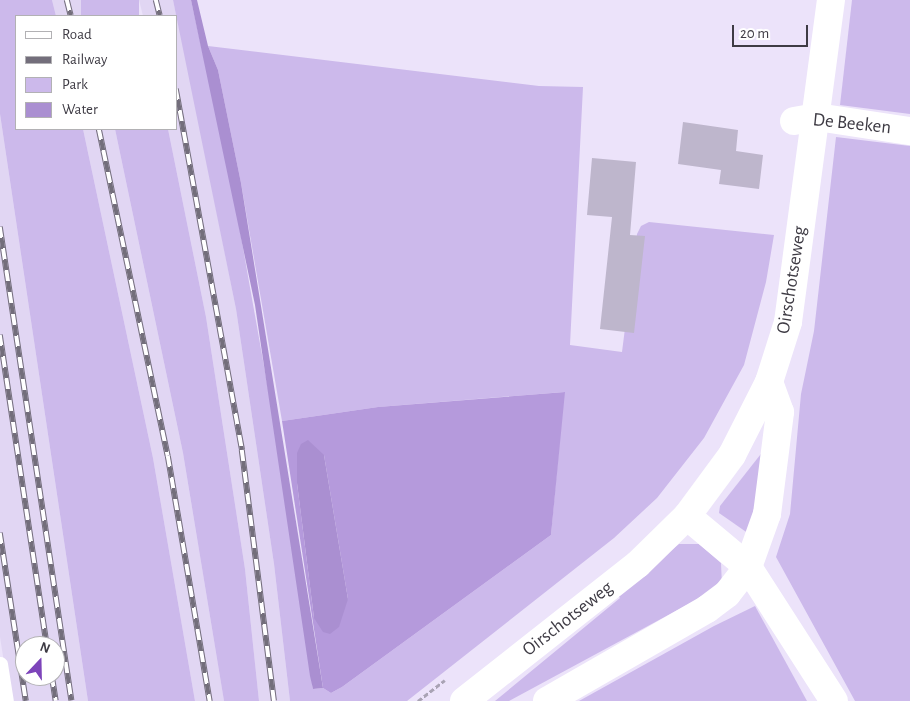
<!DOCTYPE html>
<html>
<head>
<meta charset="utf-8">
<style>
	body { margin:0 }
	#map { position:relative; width:910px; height:701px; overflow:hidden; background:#ece3fa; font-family:"Alegreya Sans",sans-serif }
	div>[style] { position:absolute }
	.built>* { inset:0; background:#e1d6f3 }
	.green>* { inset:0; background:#ccb9eb; transform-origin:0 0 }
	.forest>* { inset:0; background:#b59adc }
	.water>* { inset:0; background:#aa8fd1 }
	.building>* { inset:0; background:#beb6cc }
	.path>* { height:3px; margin-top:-1.5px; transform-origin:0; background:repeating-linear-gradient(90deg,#a9a3b4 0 5px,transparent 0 7.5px) }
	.lane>* { height:15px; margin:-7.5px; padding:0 7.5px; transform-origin:7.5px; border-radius:7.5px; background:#fff }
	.street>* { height:28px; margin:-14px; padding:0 14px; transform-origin:14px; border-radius:14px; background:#fff }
	.secondary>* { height:28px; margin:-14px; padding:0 14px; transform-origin:14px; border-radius:14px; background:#fff }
	.rail>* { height:5.5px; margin-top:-2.75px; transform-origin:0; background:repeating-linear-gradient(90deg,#fff 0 11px,#736e7b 0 22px); box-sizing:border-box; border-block:1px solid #736e7b }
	span { translate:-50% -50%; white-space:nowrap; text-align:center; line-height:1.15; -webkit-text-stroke:4.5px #fff; paint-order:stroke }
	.street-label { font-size:19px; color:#3e3b44 }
	.legend { position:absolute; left:15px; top:15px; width:162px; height:115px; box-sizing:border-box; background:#fff; border:1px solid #b2b1b4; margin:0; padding:6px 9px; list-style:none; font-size:15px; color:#3e3b44 }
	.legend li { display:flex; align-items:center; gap:10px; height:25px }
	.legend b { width:25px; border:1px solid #b2b1b4 }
	.north { position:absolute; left:15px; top:636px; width:50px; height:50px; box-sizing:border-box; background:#fff; border:1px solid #b2b1b4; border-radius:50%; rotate:21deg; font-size:14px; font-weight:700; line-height:20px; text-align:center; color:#3e3b44 }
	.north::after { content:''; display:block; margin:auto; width:18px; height:22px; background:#7d44ba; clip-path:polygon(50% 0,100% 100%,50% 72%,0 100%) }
	.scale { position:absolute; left:732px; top:25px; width:76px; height:22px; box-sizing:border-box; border:2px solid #3e3b44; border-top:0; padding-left:6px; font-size:15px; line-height:18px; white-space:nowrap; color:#3e3b44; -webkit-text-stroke:4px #fff; paint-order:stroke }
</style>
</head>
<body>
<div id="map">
	<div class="built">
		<i style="clip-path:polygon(52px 0,81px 0,85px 16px,56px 16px)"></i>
		<i style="clip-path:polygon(139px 0,173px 0,189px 73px,236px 309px,274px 564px,290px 701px,259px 701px,245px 569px,206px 317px,168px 129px,176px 129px,176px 16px,143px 16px)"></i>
		<i style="clip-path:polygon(evenodd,0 114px,88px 701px,10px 701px,0 637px,0 114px,25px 646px,55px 646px,55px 676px,25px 676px,25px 646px)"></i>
		<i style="clip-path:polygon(83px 129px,115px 129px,183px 453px,224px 701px,195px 701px,153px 458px)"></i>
	</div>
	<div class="green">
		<i style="clip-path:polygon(0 0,52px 0,56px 16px,16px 16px,16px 129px,83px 129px,153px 458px,195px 701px,88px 701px,0 114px)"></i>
		<i style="left:81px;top:0;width:58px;height:16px"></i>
		<i style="clip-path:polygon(173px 0,191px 0,232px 186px,278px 445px,313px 689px,323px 688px,331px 693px,342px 687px,551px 535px,564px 392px,378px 407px,282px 421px,241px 183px,218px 70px,208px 46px,539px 86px,583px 87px,570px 345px,622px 352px,637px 234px,641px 226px,649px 222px,774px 235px,766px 282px,744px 365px,704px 438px,657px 498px,614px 538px,407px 701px,290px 701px,274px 564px,236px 309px)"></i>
		<i style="clip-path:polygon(852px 0,910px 0,910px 114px,840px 105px)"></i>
		<i style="clip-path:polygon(115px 129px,168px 129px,206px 317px,245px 569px,259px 701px,224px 701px,183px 453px)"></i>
		<i style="clip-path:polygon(836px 137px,910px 146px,910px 701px,855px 701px,776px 557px,790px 514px,801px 394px,814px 331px)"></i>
		<i style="clip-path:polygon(768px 445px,752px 536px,719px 513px,720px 506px)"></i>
		<i style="clip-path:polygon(679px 544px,699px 544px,721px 563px,722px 586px,509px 701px,495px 701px,620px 598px,617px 594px)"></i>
		<i style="clip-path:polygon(755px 606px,807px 701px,579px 701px,714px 626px)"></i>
	</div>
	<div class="forest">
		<i style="clip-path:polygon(evenodd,565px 392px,551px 535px,342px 687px,331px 693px,323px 688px,282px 421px,378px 407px,565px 392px,297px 454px,324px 455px,348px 599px,314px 618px,297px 483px,297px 454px)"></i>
	</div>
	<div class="water">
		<i style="clip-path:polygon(191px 0,197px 0,208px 46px,218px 70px,241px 183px,323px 688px,313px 689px,310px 676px,255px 305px)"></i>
		<i style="clip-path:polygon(308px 440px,324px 455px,348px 599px,339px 627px,330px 634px,323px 632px,314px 618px,297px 483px,297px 453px,301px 444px)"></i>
	</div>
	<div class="building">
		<i style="clip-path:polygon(683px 122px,738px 130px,736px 151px,763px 155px,759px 189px,719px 184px,721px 170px,678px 164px)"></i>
		<i style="clip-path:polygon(592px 158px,636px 162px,630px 235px,645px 236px,634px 333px,600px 329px,612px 217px,587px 215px)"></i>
	</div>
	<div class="path">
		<i style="left:418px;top:701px;width:34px;rotate:-38deg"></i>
	</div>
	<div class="lane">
		<i style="left:0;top:664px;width:37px;rotate:81deg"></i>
	</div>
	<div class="street">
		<i style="left:794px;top:121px;width:23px;rotate:-10deg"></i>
		<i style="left:817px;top:117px;width:94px;rotate:8.6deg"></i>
		<i style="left:687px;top:516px;width:80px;rotate:39.9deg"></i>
		<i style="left:748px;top:567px;width:159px;rotate:57.3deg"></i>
		<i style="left:547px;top:701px;width:185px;rotate:-29.9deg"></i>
		<i style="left:707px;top:609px;width:25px;rotate:-37deg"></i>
		<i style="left:727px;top:594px;width:34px;rotate:-52deg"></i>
		<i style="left:748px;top:567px;width:56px;rotate:-70.3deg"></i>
		<i style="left:767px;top:514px;width:103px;rotate:-82.7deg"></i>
		<i style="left:780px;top:412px;width:32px;rotate:-110deg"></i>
	</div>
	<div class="secondary">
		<i style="left:464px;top:701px;width:221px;rotate:-38.2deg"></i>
		<i style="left:638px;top:564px;width:69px;rotate:-44.4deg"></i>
		<i style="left:687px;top:516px;width:76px;rotate:-53.6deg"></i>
		<i style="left:732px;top:455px;width:82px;rotate:-63.1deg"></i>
		<i style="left:769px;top:382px;width:63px;rotate:-72.4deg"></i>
		<i style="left:788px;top:322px;width:325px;rotate:-82.4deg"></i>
	</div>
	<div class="rail">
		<i style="left:67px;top:0;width:16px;rotate:76deg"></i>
		<i style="left:156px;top:0;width:16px;rotate:76deg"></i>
		<i style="left:176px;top:89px;width:367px;rotate:79.6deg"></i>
		<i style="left:242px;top:450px;width:253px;rotate:82.7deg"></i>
		<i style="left:99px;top:129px;width:334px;rotate:78.1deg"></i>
		<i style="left:168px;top:456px;width:249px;rotate:80.3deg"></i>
		<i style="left:0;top:227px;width:479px;rotate:81.4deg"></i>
		<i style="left:0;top:335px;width:315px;rotate:81.4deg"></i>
		<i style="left:0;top:533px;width:170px;rotate:81.2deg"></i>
		<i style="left:52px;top:676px;width:25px;rotate:81deg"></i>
	</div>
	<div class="street-label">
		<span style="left:852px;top:124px;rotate:6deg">De Beeken</span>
		<span style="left:792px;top:280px;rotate:-81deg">Oirschotseweg</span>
		<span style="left:568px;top:619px;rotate:-38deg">Oirschotseweg</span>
	</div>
	<ul class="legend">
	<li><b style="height:6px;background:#fff"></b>Road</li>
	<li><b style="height:6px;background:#736e7b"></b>Railway</li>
	<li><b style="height:14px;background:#ccb9eb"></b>Park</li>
	<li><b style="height:14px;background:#aa8fd1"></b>Water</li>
	</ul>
	<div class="north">N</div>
	<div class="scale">20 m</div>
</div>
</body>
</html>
